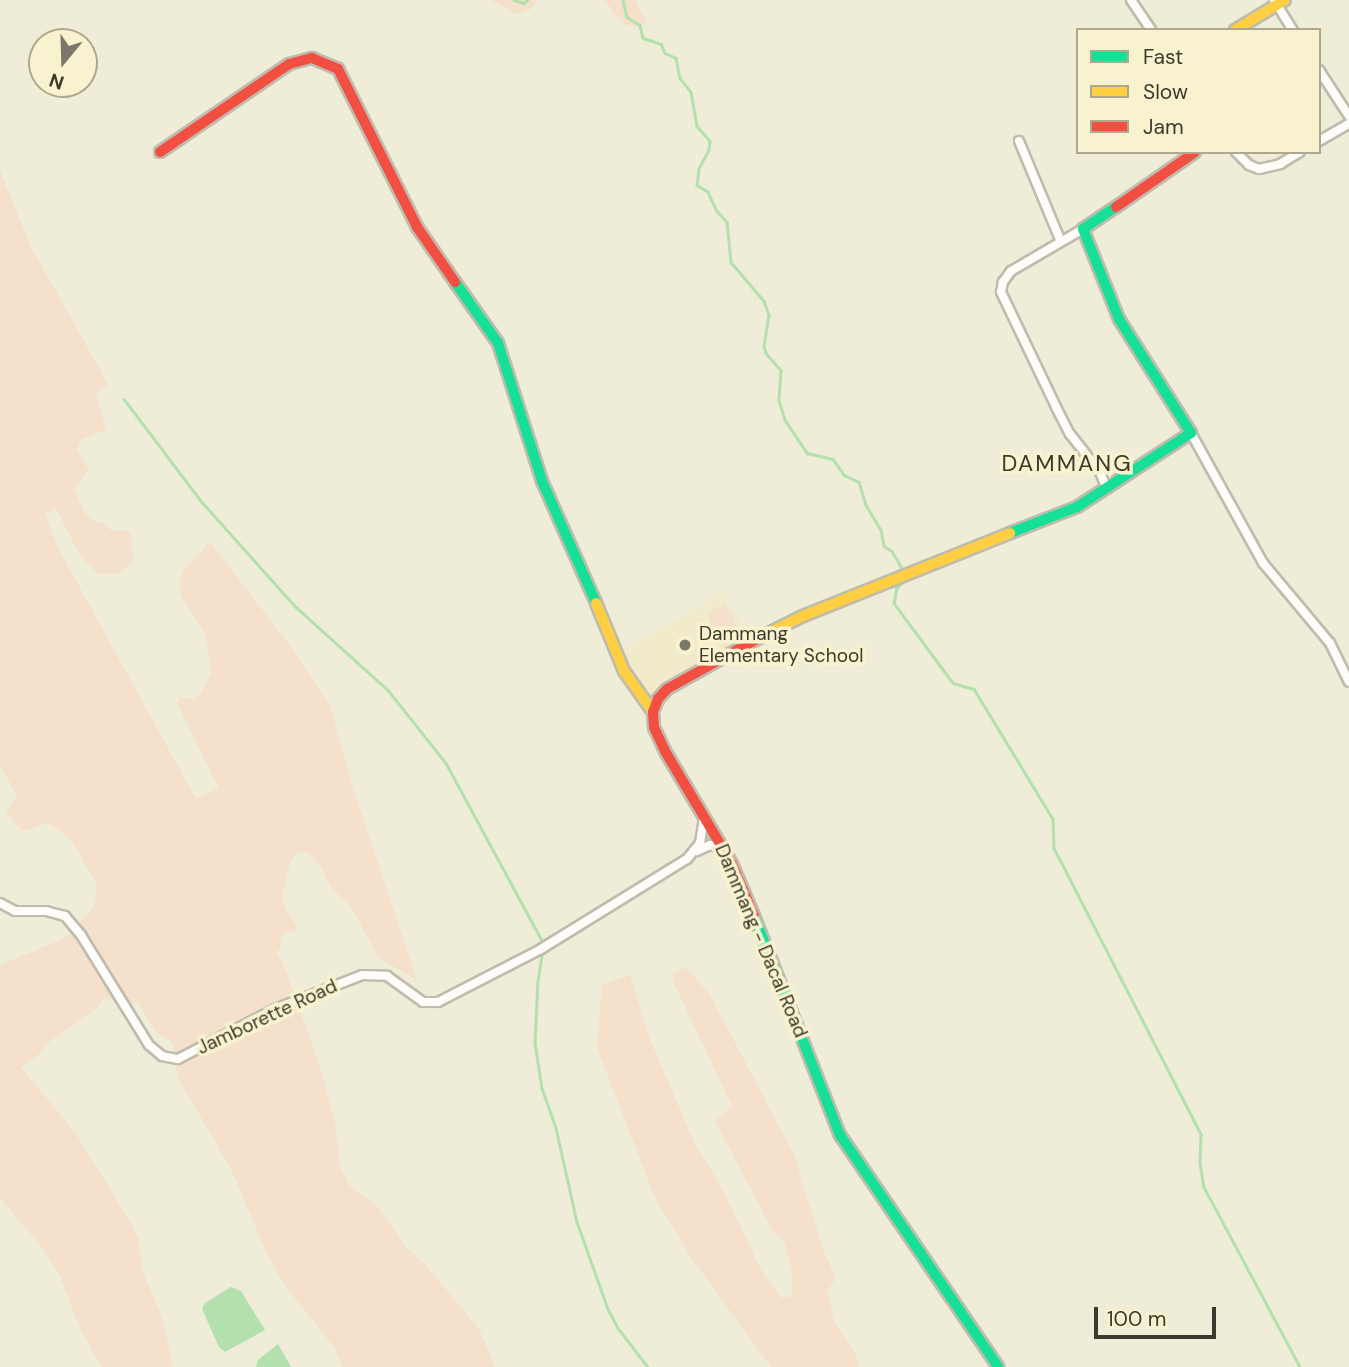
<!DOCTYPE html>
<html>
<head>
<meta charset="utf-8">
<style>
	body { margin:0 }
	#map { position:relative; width:1349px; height:1367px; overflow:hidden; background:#efecd8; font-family:"DM Sans",sans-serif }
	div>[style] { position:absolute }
	.built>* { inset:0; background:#f1ebcb; transform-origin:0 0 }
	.green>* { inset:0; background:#f4e0cb; transform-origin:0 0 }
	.water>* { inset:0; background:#b3e0ad }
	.stream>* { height:2.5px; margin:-1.25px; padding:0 1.25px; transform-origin:1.25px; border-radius:1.25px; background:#b3e0ad }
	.roads { filter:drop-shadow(2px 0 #bfbcad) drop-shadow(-2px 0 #bfbcad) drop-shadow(0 2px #bfbcad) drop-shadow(0 -2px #bfbcad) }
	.street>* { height:8px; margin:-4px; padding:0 4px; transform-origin:4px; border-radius:4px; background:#fdfcf9 }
	.fast>* { height:10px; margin:-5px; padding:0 5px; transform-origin:5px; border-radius:5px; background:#16e098 }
	.slow>* { height:10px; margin:-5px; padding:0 5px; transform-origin:5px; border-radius:5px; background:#ffcf43 }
	.jam>* { height:10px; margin:-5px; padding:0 5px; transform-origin:5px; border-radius:5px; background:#f24e42 }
	.dots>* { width:19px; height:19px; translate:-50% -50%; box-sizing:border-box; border:4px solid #f8f2cf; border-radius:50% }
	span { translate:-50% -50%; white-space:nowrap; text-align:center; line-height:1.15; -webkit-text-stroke:7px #f8f2cf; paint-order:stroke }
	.poi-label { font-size:19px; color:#3d3a2d }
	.left { translate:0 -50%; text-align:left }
	.street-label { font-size:19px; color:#3d3a2d }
	.quarter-label { font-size:23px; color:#3d3a2d; letter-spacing:2px }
	.legend { position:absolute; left:1076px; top:28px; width:245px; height:126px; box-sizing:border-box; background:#f8f2cf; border:2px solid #ada88e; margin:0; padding:9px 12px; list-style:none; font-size:21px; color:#3d3a2d }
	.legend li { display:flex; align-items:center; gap:14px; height:35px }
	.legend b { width:35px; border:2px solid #ada88e }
	.north { position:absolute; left:28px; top:28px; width:70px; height:70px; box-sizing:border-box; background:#f8f2cf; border:2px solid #ada88e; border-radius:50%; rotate:199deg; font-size:19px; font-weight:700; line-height:28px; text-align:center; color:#3d3a2d }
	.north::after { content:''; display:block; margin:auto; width:24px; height:32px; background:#7b7869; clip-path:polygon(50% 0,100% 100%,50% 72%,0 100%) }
	.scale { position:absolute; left:1094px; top:1307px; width:122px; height:32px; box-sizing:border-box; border:4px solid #3d3a2d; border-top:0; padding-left:9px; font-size:21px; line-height:24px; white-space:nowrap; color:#3d3a2d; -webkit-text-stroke:5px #f8f2cf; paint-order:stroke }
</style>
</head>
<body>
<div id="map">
	<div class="built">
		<i style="left:723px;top:593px;width:54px;height:117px;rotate:60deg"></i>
	</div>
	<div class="green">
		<i style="clip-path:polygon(491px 0,538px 0,531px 9px,517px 14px)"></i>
		<i style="clip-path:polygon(605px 0,635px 0,647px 22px,634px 27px,626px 25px,620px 21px)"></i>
		<i style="clip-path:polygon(0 171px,31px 247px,108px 384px,96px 394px,106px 430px,81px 439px,77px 450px,89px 470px,74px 488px,83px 510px,91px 520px,103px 523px,112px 531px,128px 531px,131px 534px,133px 561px,119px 574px,99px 574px,81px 557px,55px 507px,54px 510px,51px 508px,51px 512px,45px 512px,58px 548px,191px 790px,197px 798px,219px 788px,177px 703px,181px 698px,193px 699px,200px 695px,212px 672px,205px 633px,182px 597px,179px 586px,183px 571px,210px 542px,295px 652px,330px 706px,353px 788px,417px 980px,379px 958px,350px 905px,332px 889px,319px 864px,308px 852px,297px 853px,290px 862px,282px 895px,284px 907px,297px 926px,296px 930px,282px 934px,280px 950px,276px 951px,287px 973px,322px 1074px,336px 1128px,340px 1167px,349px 1185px,376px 1205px,408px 1249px,425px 1264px,479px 1329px,495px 1367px,343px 1367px,334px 1347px,286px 1287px,267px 1254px,231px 1169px,178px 1078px,173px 1043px,156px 1032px,137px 1001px,121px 1010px,112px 999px,104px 999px,91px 1013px,50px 1041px,39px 1054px,21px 1067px,76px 1134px,129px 1220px,139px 1241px,142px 1270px,162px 1317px,173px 1367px,102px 1367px,81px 1331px,59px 1274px,41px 1246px,0 1198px,0 965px,65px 938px,95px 906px,96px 883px,72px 841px,56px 828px,46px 823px,23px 831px,6px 813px,17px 795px,0 766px)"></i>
		<i style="left:725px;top:604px;width:39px;height:21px;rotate:63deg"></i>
		<i style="clip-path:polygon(686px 967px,710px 995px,794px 1155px,824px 1252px,836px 1278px,827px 1291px,835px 1323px,854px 1350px,859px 1367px,771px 1367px,692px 1259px,655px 1198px,597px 1048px,602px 985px,630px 975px,650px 1039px,695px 1144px,723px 1190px,761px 1270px,781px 1298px,790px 1297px,793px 1291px,791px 1270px,785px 1243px,774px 1233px,715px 1121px,732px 1106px,673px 981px,673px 974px)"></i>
	</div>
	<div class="water">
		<i style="clip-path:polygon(231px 1287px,241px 1291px,265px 1330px,225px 1352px,219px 1347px,202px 1309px,205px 1303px)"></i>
		<i style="clip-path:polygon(278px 1344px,291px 1367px,256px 1367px,258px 1360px)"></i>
	</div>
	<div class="stream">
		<i style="left:514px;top:0;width:10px;rotate:17deg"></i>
		<i style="left:524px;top:3px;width:4px;rotate:-45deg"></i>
		<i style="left:623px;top:0;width:17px;rotate:77deg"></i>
		<i style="left:627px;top:17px;width:15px;rotate:32deg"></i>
		<i style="left:640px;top:25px;width:13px;rotate:77deg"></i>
		<i style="left:643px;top:38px;width:19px;rotate:18deg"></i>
		<i style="left:661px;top:44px;width:10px;rotate:66deg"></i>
		<i style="left:665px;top:53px;width:12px;rotate:24deg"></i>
		<i style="left:676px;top:58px;width:20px;rotate:79deg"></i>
		<i style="left:680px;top:78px;width:18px;rotate:52deg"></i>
		<i style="left:691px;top:92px;width:35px;rotate:80deg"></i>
		<i style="left:697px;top:126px;width:20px;rotate:49deg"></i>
		<i style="left:710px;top:141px;width:9px;rotate:96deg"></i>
		<i style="left:709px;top:150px;width:21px;rotate:118deg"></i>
		<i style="left:699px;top:169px;width:16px;rotate:97deg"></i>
		<i style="left:697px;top:185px;width:13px;rotate:32deg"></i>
		<i style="left:708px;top:192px;width:21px;rotate:65deg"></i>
		<i style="left:717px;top:211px;width:15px;rotate:48deg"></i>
		<i style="left:727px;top:222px;width:40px;rotate:84.3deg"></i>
		<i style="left:731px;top:262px;width:51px;rotate:49.8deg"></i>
		<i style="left:764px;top:301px;width:15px;rotate:70deg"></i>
		<i style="left:769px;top:315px;width:31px;rotate:99deg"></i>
		<i style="left:764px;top:346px;width:7px;rotate:74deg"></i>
		<i style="left:766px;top:353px;width:23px;rotate:49deg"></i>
		<i style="left:781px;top:370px;width:30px;rotate:94deg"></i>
		<i style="left:779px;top:400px;width:21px;rotate:73deg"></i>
		<i style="left:785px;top:420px;width:40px;rotate:56deg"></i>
		<i style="left:807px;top:453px;width:27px;rotate:13deg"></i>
		<i style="left:833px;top:459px;width:19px;rotate:55deg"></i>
		<i style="left:844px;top:475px;width:17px;rotate:25deg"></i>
		<i style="left:859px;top:482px;width:24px;rotate:73deg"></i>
		<i style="left:866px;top:505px;width:29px;rotate:59deg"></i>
		<i style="left:881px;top:530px;width:16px;rotate:79deg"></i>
		<i style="left:884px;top:546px;width:9px;rotate:32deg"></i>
		<i style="left:892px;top:551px;width:24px;rotate:60deg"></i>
		<i style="left:124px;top:399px;width:129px;rotate:52.9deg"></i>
		<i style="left:202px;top:502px;width:141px;rotate:48.2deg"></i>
		<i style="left:296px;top:607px;width:124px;rotate:42.1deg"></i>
		<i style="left:388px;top:690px;width:93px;rotate:51.5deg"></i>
		<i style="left:446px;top:763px;width:206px;rotate:61.6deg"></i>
		<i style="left:905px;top:581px;width:11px;rotate:139deg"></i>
		<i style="left:897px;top:588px;width:15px;rotate:101deg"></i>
		<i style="left:894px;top:603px;width:99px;rotate:53.6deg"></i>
		<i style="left:953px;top:683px;width:22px;rotate:16deg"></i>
		<i style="left:974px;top:689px;width:152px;rotate:58.7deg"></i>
		<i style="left:1053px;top:819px;width:29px;rotate:88deg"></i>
		<i style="left:1054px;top:848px;width:322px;rotate:62.8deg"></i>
		<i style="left:1201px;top:1134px;width:29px;rotate:92deg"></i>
		<i style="left:1200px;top:1163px;width:24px;rotate:81deg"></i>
		<i style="left:1204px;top:1187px;width:204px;rotate:61.9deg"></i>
		<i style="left:543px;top:950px;width:31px;rotate:99deg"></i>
		<i style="left:538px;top:981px;width:62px;rotate:92.8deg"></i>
		<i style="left:535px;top:1043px;width:46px;rotate:81.2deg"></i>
		<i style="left:542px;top:1088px;width:42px;rotate:70.7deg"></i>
		<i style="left:556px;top:1128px;width:96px;rotate:77.4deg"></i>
		<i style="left:577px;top:1222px;width:92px;rotate:70.4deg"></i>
		<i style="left:608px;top:1309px;width:21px;rotate:62deg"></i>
		<i style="left:618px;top:1328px;width:49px;rotate:52.4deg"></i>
	</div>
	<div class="roads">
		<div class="street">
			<i style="left:1131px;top:0;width:36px;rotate:56deg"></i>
			<i style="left:1274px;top:0;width:36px;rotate:58deg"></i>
			<i style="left:1319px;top:70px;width:55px;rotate:56.9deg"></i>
			<i style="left:1019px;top:141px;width:109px;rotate:67.4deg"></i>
			<i style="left:1319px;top:141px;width:34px;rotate:-30deg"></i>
			<i style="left:1236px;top:152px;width:18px;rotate:45deg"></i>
			<i style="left:1249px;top:165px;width:11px;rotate:22deg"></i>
			<i style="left:1259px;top:169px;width:22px;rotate:-13deg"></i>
			<i style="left:1280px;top:164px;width:23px;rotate:-31deg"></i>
			<i style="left:1083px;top:229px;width:83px;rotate:149.7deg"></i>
			<i style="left:1011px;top:271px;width:14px;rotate:126deg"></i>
			<i style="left:1003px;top:282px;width:10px;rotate:101deg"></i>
			<i style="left:1001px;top:292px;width:130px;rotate:64.4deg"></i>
			<i style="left:1057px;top:409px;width:28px;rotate:63deg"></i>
			<i style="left:1070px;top:434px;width:48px;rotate:51.7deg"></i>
			<i style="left:1100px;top:472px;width:18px;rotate:68deg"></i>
			<i style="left:1191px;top:433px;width:149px;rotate:61deg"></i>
			<i style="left:1263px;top:563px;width:104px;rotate:50.1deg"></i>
			<i style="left:1330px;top:643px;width:43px;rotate:64deg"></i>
			<i style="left:697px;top:851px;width:14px;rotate:-25deg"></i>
			<i style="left:710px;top:845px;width:15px;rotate:16deg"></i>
			<i style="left:0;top:903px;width:17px;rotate:28deg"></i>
			<i style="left:15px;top:911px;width:31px"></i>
			<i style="left:46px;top:911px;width:20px;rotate:15deg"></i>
			<i style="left:65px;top:916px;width:25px;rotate:50deg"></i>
			<i style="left:81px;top:935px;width:129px;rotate:58.3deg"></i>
			<i style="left:149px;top:1045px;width:17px;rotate:40deg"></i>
			<i style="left:162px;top:1056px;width:16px;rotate:11deg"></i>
			<i style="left:178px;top:1059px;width:109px;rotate:-27.3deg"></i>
			<i style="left:275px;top:1009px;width:93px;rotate:-21.3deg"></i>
			<i style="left:362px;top:975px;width:25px;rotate:2deg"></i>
			<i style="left:387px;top:976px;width:44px;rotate:35.8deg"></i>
			<i style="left:423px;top:1002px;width:15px"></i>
			<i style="left:438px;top:1002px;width:116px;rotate:-27.2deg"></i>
			<i style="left:541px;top:949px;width:172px;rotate:-31.7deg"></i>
			<i style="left:687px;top:859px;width:21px;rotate:-51deg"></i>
			<i style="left:700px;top:843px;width:25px;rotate:-81deg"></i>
		</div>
		<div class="fast">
			<i style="left:455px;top:282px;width:75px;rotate:54.8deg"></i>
			<i style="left:498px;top:343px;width:145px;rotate:72.3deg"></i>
			<i style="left:542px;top:481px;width:133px;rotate:66.1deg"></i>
			<i style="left:1010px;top:533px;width:72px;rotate:-21.2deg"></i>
			<i style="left:1077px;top:507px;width:136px;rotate:-33deg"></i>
			<i style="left:1191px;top:433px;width:135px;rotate:-122.3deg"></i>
			<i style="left:1119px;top:319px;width:97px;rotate:-111.8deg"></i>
			<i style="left:1083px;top:229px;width:40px;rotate:-34deg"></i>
			<i style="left:754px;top:916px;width:235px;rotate:68.6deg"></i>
			<i style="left:840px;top:1135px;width:281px;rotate:55.7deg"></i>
		</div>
		<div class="slow">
			<i style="left:1235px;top:30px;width:58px;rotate:-31deg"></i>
			<i style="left:596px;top:603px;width:74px;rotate:67.6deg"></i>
			<i style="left:624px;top:671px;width:50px;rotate:54.7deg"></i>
			<i style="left:755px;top:640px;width:54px;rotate:-26.6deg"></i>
			<i style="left:803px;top:616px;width:223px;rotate:-21.8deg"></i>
		</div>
		<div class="jam">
			<i style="left:160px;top:152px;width:156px;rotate:-34.3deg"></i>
			<i style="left:289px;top:64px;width:24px;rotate:-15deg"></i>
			<i style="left:312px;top:58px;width:28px;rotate:23deg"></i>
			<i style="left:338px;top:69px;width:177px;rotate:63.4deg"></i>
			<i style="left:417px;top:227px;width:67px;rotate:55.4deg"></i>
			<i style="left:1116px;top:207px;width:96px;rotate:-34.8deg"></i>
			<i style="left:754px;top:916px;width:56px;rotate:-112.9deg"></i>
			<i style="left:732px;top:864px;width:131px;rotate:-120.7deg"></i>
			<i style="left:665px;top:751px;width:26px;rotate:-115deg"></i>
			<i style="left:654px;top:727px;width:15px;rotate:-94deg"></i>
			<i style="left:653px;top:712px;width:14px;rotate:-69deg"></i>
			<i style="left:658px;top:699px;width:13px;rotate:-48deg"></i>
			<i style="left:667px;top:689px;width:101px;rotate:-29.1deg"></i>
		</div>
	</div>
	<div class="dots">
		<i style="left:685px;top:645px;background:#7b7869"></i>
	</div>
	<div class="poi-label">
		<span class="left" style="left:699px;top:645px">Dammang<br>Elementary School</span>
	</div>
	<div class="street-label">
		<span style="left:761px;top:941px;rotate:67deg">Dammang - Dacal Road</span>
		<span style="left:267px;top:1017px;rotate:-25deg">Jamborette Road</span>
	</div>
	<div class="quarter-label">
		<span style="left:1067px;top:463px">DAMMANG</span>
	</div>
	<ul class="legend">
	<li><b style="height:9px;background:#16e098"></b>Fast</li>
	<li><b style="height:9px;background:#ffcf43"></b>Slow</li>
	<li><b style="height:9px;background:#f24e42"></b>Jam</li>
	</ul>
	<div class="north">N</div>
	<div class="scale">100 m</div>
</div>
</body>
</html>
